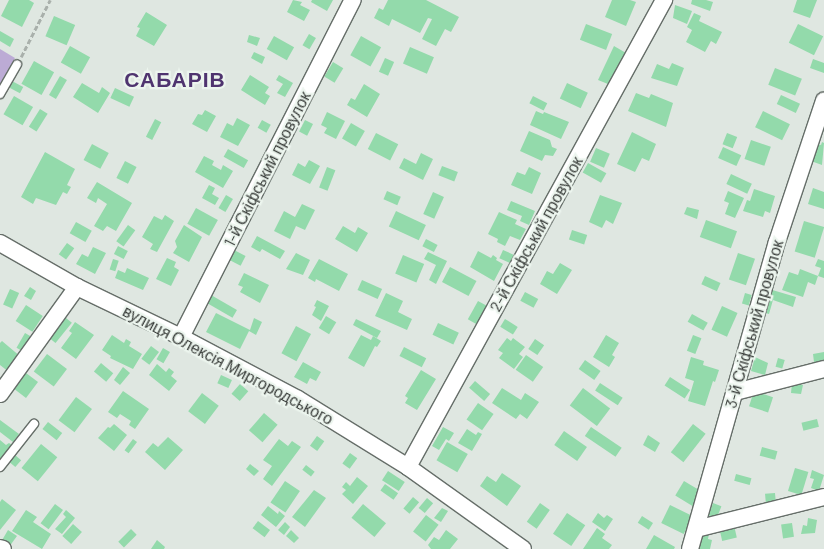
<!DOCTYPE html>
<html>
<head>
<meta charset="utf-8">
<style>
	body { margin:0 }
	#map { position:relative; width:824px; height:549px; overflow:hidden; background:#dfe7e1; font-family:Barlow,sans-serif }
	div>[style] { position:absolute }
	.green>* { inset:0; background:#bcabd5 }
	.building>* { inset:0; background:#93daab; transform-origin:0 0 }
	.path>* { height:2.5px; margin-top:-1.25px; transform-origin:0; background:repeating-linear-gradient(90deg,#a9b0ab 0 5px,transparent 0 7.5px) }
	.roads { filter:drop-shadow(1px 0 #666e69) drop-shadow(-1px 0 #666e69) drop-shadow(0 1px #666e69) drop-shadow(0 -1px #666e69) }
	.lane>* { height:8px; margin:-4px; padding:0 4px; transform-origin:4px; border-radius:4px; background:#fff }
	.street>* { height:16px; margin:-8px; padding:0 8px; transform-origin:8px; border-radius:8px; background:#fff }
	span { translate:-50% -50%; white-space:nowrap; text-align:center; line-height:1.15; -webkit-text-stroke:4.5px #ecf5ee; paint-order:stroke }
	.street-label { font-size:16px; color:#393d3a }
	.district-label { font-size:21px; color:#4f346f; font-weight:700; letter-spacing:1px }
</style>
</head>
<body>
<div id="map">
	<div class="green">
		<i style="clip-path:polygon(0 49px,15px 58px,0 84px)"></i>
	</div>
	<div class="building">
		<i style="clip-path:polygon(9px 0,29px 0,34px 3px,22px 27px,1px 16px)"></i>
		<i style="clip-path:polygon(293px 0,302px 2px,300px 5px,310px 10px,304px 21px,287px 12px)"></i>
		<i style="clip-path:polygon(312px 0,333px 0,327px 11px,311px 2px)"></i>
		<i style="clip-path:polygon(388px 0,426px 0,459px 17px,451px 32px,445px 29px,436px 46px,422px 39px,432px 19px,428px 18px,420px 33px,392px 19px,389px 26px,374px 18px,379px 8px,383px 10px)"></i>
		<i style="clip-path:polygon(612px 0,630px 0,636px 2px,626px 26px,605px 17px)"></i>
		<i style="clip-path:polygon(692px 0,706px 0,713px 2px,710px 11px,691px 4px)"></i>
		<i style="clip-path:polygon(797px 0,817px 0,810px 18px,793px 12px)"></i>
		<i style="clip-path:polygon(675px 5px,692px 11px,687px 24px,673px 18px)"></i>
		<i style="clip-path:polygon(146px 12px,167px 25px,154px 46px,136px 36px,140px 28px,137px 27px)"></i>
		<i style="clip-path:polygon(694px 13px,701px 16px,699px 21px,722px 32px,716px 44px,711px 41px,705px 52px,686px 42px,692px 30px,687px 27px)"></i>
		<i style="left:54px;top:16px;width:23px;height:22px;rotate:23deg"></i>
		<i style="left:586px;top:24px;width:28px;height:17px;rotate:21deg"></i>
		<i style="left:798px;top:24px;width:28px;height:21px;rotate:26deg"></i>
		<i style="clip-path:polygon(0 31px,14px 39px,10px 47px,0 41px)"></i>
		<i style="left:309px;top:34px;width:8px;height:13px;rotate:30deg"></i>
		<i style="clip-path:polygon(249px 35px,260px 38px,257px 46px,247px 42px)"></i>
		<i style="left:274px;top:36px;width:23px;height:15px;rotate:29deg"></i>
		<i style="left:361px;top:36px;width:23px;height:22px;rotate:29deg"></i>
		<i style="left:70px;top:46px;width:23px;height:19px;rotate:29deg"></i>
		<i style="clip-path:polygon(614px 46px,626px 53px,608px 84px,598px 80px)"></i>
		<i style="left:410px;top:47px;width:26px;height:18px;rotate:23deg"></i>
		<i style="clip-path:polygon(254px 52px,265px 57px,262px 64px,251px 58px)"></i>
		<i style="left:385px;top:58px;width:10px;height:15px;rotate:24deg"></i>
		<i style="clip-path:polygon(813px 59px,824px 63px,824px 73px,810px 68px)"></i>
		<i style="left:34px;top:61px;width:23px;height:26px;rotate:29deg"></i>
		<i style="left:333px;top:62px;width:12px;height:17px;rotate:31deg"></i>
		<i style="clip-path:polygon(672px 63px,684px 68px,677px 86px,651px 78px,657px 64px,669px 69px)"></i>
		<i style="left:775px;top:68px;width:29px;height:18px;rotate:22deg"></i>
		<i style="clip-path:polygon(250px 75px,269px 87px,265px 93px,270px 96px,265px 105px,241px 90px)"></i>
		<i style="clip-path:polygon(279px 75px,293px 83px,285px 97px,277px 93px,283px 84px,276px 80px)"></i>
		<i style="left:60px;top:76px;width:8px;height:22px;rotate:30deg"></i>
		<i style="left:10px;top:80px;width:15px;height:7px;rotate:28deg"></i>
		<i style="clip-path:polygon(82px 83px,99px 93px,102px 87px,110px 93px,98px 113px,73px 97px)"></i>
		<i style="left:567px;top:83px;width:23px;height:17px;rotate:25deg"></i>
		<i style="clip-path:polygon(364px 84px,380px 94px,367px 117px,347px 105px,351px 98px,355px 100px)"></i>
		<i style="left:115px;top:88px;width:21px;height:11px;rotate:25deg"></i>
		<i style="clip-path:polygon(636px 93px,649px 98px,651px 94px,673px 103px,666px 127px,628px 111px)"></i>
		<i style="left:781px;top:95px;width:21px;height:10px;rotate:25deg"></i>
		<i style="left:14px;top:96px;width:22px;height:21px;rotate:30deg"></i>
		<i style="left:533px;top:96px;width:16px;height:8px;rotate:27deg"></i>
		<i style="left:40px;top:109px;width:9px;height:21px;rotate:32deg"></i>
		<i style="clip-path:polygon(205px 110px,216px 116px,207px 132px,192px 124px,198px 114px,202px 115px)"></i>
		<i style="clip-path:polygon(536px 111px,543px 114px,544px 112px,569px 122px,561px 139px,530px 125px)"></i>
		<i style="left:763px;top:111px;width:30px;height:18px;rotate:26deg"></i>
		<i style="clip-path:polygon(327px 112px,345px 121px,336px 139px,324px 133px,327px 128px,321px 125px)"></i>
		<i style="clip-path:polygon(237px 118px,250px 125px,238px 146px,220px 137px,227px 123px,233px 126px)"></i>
		<i style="left:155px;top:119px;width:7px;height:20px;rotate:27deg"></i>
		<i style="left:262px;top:120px;width:10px;height:9px;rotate:29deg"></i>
		<i style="left:305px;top:120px;width:9px;height:13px;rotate:27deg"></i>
		<i style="left:351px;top:123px;width:16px;height:18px;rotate:30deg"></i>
		<i style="clip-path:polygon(529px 131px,550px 140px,552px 147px,557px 149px,553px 156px,545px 155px,542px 161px,520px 151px)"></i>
		<i style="clip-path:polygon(632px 132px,656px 144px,649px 161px,642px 158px,635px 172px,617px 164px)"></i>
		<i style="left:376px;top:133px;width:25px;height:18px;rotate:27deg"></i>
		<i style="left:727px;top:133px;width:11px;height:12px;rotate:22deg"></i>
		<i style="left:751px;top:140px;width:21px;height:20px;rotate:19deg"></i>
		<i style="clip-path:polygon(822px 142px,824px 143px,822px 165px,811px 161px,817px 144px,821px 145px)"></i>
		<i style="left:92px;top:144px;width:19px;height:18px;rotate:28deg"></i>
		<i style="left:723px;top:147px;width:20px;height:12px;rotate:24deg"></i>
		<i style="left:596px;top:148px;width:15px;height:15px;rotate:23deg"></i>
		<i style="left:228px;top:149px;width:23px;height:9px;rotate:29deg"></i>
		<i style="clip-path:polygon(45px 152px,75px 169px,67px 185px,71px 187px,67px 194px,63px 192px,56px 205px,36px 198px,33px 204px,21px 197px)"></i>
		<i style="clip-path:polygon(421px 153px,433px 159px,423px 180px,399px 168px,404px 158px,416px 164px)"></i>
		<i style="clip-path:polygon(204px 156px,214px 161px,212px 165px,221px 170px,223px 165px,233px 171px,223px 188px,195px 172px)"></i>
		<i style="clip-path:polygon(309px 160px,320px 166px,310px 184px,292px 175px,298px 163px,305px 167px)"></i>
		<i style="left:125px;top:161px;width:13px;height:19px;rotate:27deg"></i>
		<i style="left:588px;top:163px;width:21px;height:11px;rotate:29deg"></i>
		<i style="left:442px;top:166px;width:17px;height:10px;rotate:21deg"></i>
		<i style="left:327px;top:167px;width:9px;height:22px;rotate:21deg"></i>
		<i style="clip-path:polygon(529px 167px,541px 173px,532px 194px,511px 185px,517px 172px,525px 175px)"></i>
		<i style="left:731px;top:174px;width:23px;height:11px;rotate:25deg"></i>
		<i style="clip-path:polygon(97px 182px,132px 203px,116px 231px,107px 226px,103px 231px,94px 226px,107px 204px,98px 198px,96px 203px,87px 198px)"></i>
		<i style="clip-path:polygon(209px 185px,215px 188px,212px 194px,219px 198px,215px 205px,202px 198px)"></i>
		<i style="clip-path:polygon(813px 188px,824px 192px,824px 209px,808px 204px)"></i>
		<i style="clip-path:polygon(754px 189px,775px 196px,770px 213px,765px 211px,763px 217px,743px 211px,747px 200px,750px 201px)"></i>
		<i style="left:387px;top:191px;width:15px;height:9px;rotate:23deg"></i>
		<i style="clip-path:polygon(728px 191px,744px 198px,735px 218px,725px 214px,729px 203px,724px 201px)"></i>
		<i style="left:433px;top:192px;width:12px;height:24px;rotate:24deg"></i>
		<i style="left:226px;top:195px;width:8px;height:15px;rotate:30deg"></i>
		<i style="clip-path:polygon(600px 195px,622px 203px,613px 224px,606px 220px,602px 228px,589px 222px)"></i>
		<i style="clip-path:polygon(511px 201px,535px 211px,529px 225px,520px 221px,522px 216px,507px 210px)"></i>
		<i style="clip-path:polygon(302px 204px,315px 210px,305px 230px,296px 226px,290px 239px,274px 231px,284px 211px,295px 217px)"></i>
		<i style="clip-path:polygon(687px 207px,699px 210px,697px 219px,684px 214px)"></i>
		<i style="left:196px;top:208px;width:25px;height:18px;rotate:29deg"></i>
		<i style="left:396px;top:211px;width:33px;height:17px;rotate:25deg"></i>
		<i style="clip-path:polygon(499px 212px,517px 220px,515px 224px,526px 229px,520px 240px,510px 236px,505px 246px,497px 242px,498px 239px,488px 234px)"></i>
		<i style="clip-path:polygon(165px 215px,174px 221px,157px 252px,150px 249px,153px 244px,142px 237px,154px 216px,162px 220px)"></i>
		<i style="left:706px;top:220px;width:33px;height:18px;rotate:20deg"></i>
		<i style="left:804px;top:221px;width:21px;height:32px;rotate:17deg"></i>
		<i style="left:76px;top:222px;width:18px;height:13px;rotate:29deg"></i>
		<i style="left:128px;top:225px;width:9px;height:20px;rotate:36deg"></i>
		<i style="clip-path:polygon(184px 225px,202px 237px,189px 262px,173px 253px,177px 247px,175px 241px)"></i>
		<i style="clip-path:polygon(343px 226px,355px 233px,358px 227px,368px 233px,357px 252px,335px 239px)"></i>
		<i style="left:572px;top:230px;width:16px;height:10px;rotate:18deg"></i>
		<i style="clip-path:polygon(257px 236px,285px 251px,280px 259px,262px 249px,260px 252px,251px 247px)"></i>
		<i style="left:426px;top:239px;width:13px;height:8px;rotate:27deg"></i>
		<i style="left:67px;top:243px;width:9px;height:14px;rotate:36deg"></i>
		<i style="left:118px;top:246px;width:11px;height:9px;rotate:27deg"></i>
		<i style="clip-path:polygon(93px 247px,106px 253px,95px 274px,76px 264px,82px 254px,88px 257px)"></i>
		<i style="left:234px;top:250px;width:13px;height:11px;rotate:27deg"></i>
		<i style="left:503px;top:250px;width:12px;height:9px;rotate:24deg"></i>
		<i style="clip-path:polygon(478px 251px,491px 258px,493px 255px,497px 258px,496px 260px,503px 264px,494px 281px,470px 267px)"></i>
		<i style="clip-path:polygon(428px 252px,447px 261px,436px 284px,429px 280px,436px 265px,424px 259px)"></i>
		<i style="clip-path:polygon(296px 253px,310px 260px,303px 275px,286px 269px)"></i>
		<i style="left:738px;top:253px;width:18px;height:28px;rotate:19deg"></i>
		<i style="left:403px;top:255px;width:23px;height:20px;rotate:23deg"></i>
		<i style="clip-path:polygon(167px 258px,176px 262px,174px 267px,179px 270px,171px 286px,156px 279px)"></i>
		<i style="left:113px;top:259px;width:6px;height:11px;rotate:18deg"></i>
		<i style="clip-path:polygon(319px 259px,348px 274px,339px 291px,316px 279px,315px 282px,308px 278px)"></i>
		<i style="clip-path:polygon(818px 259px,824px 261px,824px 278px,818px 276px,821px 268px,815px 266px)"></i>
		<i style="clip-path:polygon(560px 263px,572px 270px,557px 294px,540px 284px,547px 271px,553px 274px)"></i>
		<i style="left:450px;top:267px;width:30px;height:17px;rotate:28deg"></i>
		<i style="clip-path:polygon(127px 268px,149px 278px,143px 290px,115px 278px,118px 270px,125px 273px)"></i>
		<i style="clip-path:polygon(800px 269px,818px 276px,815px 285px,808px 282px,803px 297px,782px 290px,789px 272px,798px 275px)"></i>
		<i style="clip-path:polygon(244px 273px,269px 285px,260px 303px,240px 292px,243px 287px,238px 285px)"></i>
		<i style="left:705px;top:276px;width:17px;height:9px;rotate:24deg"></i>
		<i style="left:362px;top:280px;width:22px;height:11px;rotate:24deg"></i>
		<i style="clip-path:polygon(30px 287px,36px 291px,31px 300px,24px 296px)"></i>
		<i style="left:10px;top:289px;width:10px;height:17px;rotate:24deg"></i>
		<i style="clip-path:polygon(769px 289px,796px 297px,793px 307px,773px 300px,769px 314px,762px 312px)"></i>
		<i style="left:525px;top:292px;width:15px;height:10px;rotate:28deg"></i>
		<i style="clip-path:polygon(386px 293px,403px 301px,398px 312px,412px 319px,407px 330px,375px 316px)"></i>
		<i style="left:745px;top:293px;width:7px;height:11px;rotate:16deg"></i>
		<i style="left:211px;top:295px;width:30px;height:9px;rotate:30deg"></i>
		<i style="clip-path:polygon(317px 300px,329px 306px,321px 321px,312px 315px,316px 307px,314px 306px)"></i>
		<i style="left:478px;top:301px;width:10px;height:21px;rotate:29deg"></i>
		<i style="left:26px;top:305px;width:20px;height:19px;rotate:33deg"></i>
		<i style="left:722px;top:306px;width:17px;height:26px;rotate:24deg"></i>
		<i style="clip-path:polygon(216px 313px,250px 330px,254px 318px,262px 322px,256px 335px,249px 331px,240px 349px,206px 332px)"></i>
		<i style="left:61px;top:314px;width:14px;height:26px;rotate:39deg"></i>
		<i style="left:692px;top:314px;width:18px;height:9px;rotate:29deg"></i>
		<i style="left:326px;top:316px;width:12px;height:14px;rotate:31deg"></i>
		<i style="clip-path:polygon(356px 319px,381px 331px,377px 338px,353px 325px)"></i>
		<i style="left:505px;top:319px;width:15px;height:9px;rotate:32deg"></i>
		<i style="clip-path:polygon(75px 322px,94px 335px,76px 359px,61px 348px,72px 333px,69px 331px)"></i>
		<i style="left:438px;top:323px;width:23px;height:13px;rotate:25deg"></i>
		<i style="left:296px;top:326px;width:17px;height:31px;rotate:28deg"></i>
		<i style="left:25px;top:333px;width:8px;height:17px;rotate:30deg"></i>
		<i style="clip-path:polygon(112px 335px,124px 343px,126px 339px,131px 342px,129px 346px,142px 354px,133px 369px,110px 358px,111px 356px,102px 350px)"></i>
		<i style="clip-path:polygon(361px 335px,371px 340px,373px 336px,381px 341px,377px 347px,375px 346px,364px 367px,348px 358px)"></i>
		<i style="clip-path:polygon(606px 335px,619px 343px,612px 355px,615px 357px,609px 367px,593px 357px)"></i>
		<i style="left:693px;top:335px;width:9px;height:17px;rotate:21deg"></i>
		<i style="clip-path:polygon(507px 338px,511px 341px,513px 338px,525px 347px,519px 354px,523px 357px,514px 369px,499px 358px,503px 353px,498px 350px)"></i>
		<i style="left:535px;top:339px;width:11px;height:12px;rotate:34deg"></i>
		<i style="clip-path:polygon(2px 341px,21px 357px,9px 372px,0 365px,0 343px)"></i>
		<i style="left:151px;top:346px;width:10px;height:16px;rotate:37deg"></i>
		<i style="left:404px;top:347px;width:25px;height:10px;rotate:27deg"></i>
		<i style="left:163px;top:348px;width:8px;height:13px;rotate:30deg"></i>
		<i style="clip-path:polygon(824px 352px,824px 361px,814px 362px,813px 354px)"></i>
		<i style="left:47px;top:354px;width:25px;height:22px;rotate:37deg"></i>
		<i style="left:526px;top:355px;width:21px;height:18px;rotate:35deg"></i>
		<i style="clip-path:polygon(691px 357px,704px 361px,703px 365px,719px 370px,715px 382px,713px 381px,705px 406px,688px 401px,694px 381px,685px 378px)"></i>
		<i style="clip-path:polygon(755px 357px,768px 363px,765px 375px,751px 371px)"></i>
		<i style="left:778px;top:358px;width:7px;height:9px;rotate:16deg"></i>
		<i style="left:585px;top:360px;width:19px;height:11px;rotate:35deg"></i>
		<i style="clip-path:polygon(303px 362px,321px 372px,316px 381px,310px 378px,307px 384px,294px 377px)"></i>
		<i style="left:101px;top:363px;width:16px;height:11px;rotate:40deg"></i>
		<i style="clip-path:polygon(157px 364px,166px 372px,169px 368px,174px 372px,171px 376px,177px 381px,169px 391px,149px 375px)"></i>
		<i style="clip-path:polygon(123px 367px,130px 373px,120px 385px,114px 380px)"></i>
		<i style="clip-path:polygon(22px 370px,38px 382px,26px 398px,13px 388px)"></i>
		<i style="clip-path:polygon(421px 370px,436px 379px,417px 410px,405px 403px,408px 398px,405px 396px)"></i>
		<i style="left:221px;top:375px;width:12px;height:9px;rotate:24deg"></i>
		<i style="left:670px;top:377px;width:24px;height:10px;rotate:33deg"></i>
		<i style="left:475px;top:381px;width:20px;height:9px;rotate:41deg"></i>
		<i style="left:600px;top:383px;width:27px;height:9px;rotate:33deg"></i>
		<i style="clip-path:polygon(792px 383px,803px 385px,801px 394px,791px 393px)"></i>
		<i style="left:240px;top:384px;width:11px;height:13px;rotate:41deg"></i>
		<i style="clip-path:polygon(502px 388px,521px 400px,525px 393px,539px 402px,527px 419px,520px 414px,516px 419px,492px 403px)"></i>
		<i style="left:583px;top:388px;width:34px;height:22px;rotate:37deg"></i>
		<i style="clip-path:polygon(123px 391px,149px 409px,135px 429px,129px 425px,131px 421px,120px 414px,117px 418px,108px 412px)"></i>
		<i style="left:754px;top:391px;width:20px;height:16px;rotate:18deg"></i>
		<i style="left:202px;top:393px;width:21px;height:23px;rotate:37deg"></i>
		<i style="left:76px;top:397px;width:20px;height:29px;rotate:37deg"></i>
		<i style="left:478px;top:403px;width:19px;height:20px;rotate:35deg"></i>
		<i style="left:264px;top:413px;width:18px;height:23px;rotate:41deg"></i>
		<i style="left:817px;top:419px;width:8px;height:16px;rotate:76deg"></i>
		<i style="clip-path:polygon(0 420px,19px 434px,13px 442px,0 432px)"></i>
		<i style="left:48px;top:422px;width:18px;height:9px;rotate:38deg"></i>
		<i style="clip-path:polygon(114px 424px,127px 435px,114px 451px,98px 438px,108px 427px,110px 428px)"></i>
		<i style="left:693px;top:424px;width:16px;height:36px;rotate:38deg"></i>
		<i style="clip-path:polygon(443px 427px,454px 433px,449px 441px,446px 439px,439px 450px,432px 446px)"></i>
		<i style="left:591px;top:427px;width:37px;height:11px;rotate:34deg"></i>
		<i style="clip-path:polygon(467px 429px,476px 435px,478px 432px,482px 434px,472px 451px,458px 443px)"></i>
		<i style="left:564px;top:431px;width:28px;height:17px;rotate:35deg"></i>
		<i style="clip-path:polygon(648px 435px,660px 443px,655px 452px,643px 445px)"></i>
		<i style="left:317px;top:436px;width:9px;height:12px;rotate:36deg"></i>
		<i style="clip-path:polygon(168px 437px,183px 450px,165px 470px,145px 452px,153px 443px,158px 447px)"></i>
		<i style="left:133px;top:439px;width:5px;height:14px;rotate:37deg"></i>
		<i style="clip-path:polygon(279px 439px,288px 446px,292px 441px,301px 447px,272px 486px,263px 479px,272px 466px,263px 460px)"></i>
		<i style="clip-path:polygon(0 440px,6px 445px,9px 443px,12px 445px,0 460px)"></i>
		<i style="left:447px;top:442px;width:24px;height:21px;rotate:30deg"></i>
		<i style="left:41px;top:444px;width:21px;height:31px;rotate:39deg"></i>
		<i style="left:762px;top:447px;width:16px;height:9px;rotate:15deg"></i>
		<i style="left:350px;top:453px;width:9px;height:13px;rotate:36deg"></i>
		<i style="left:15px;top:455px;width:8px;height:9px;rotate:40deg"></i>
		<i style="clip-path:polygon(250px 464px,259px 471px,254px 476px,246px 469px)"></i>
		<i style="left:306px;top:465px;width:11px;height:6px;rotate:38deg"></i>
		<i style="left:795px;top:468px;width:14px;height:24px;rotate:17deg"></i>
		<i style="clip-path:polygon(812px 470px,824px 475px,819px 491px,811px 488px,814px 479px,810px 478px)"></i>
		<i style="left:388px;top:471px;width:20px;height:11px;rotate:33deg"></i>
		<i style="clip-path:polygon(502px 473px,521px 486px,507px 506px,480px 486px,487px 476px,496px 482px)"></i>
		<i style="left:736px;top:474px;width:16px;height:7px;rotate:15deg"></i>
		<i style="clip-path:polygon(357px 477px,368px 486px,353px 504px,342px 494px,346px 490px,342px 487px,346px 482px,350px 486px)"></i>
		<i style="left:285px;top:481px;width:18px;height:26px;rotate:34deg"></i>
		<i style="left:684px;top:481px;width:21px;height:17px;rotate:31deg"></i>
		<i style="left:385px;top:484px;width:16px;height:8px;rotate:35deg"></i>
		<i style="clip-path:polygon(314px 490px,326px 498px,305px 527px,292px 517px)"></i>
		<i style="left:775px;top:493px;width:11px;height:10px;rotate:85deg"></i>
		<i style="left:413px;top:497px;width:8px;height:15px;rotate:40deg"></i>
		<i style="left:427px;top:498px;width:8px;height:13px;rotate:40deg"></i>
		<i style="clip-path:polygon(2px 499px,16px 510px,0 530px,0 502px)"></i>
		<i style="left:540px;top:503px;width:12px;height:23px;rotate:35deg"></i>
		<i style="left:713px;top:503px;width:9px;height:13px;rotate:21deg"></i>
		<i style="left:55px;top:504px;width:10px;height:24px;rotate:37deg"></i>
		<i style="left:363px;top:504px;width:30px;height:18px;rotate:40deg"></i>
		<i style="left:670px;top:505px;width:25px;height:20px;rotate:26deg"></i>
		<i style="clip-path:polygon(268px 506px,278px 514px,279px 511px,285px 516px,276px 527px,261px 515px)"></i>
		<i style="clip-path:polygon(442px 508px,448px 511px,441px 522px,434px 518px)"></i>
		<i style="clip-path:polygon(26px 510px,37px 517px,33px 522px,51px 534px,42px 549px,12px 531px)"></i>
		<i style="clip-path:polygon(66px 510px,75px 518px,62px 534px,55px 529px,66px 517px,63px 514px)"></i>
		<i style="left:567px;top:513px;width:22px;height:25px;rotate:34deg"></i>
		<i style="clip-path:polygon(598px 513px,604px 518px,607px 515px,613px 519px,605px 531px,592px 522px)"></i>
		<i style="left:426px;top:515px;width:16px;height:21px;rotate:38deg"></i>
		<i style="left:642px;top:516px;width:13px;height:8px;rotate:32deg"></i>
		<i style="clip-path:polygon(808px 518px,817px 520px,815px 533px,801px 534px,803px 525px,807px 526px)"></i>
		<i style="left:258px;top:521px;width:15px;height:9px;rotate:37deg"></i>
		<i style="left:733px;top:521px;width:17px;height:15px;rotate:77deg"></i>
		<i style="clip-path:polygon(285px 522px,290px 527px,284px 535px,278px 530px)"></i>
		<i style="left:792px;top:523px;width:14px;height:11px;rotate:82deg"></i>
		<i style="left:73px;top:524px;width:12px;height:16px;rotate:42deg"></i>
		<i style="clip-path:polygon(597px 528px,605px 534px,602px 538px,612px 545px,609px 549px,583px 549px)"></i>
		<i style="left:131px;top:529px;width:8px;height:18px;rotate:45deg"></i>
		<i style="clip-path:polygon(8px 530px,17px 536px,9px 547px,1px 542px)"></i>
		<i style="clip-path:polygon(291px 530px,299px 538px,294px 543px,286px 536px)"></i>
		<i style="clip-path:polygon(446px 530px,458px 539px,450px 549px,431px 549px,428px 545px,434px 537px,439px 540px)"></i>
		<i style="clip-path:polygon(701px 532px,709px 534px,708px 539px,712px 540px,710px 549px,696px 549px)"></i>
		<i style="clip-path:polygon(654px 535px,675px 547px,674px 549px,646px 549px)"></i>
		<i style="clip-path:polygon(157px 540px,165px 547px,164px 549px,151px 549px)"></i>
	</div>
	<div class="path">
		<i style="left:21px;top:57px;width:64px;rotate:-63deg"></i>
	</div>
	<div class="roads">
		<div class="lane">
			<i style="left:0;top:94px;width:34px;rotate:-60deg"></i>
			<i style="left:0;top:467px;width:55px;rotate:-51.7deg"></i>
		</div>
		<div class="street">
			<i style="left:0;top:243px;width:89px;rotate:29.7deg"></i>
			<i style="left:77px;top:287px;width:115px;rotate:25.7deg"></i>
			<i style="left:181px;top:337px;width:132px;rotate:27.9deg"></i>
			<i style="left:298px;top:399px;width:129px;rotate:31.7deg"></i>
			<i style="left:408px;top:467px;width:141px;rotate:35.5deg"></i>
			<i style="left:181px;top:337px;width:378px;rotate:-63deg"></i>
			<i style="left:735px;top:392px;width:92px;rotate:-14.5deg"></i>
			<i style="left:0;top:394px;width:132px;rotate:-54.3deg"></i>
			<i style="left:408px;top:467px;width:533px;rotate:-61.27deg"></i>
			<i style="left:696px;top:529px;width:132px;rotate:-14deg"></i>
			<i style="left:0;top:548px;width:3px;rotate:18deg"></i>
			<i style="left:690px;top:549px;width:319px;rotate:-74.2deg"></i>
			<i style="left:777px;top:242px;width:149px;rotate:-71.6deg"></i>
		</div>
	</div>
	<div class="street-label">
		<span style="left:267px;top:169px;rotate:-63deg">1-й Скіфський провулок</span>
		<span style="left:536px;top:234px;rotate:-61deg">2-й Скіфський провулок</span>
		<span style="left:754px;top:324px;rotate:-74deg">3-й Скіфський провулок</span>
		<span style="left:228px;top:365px;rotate:28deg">вулиця Олексія Миргородського</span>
	</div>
	<div class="district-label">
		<span style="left:175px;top:79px">САБАРІВ</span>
	</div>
</div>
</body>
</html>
